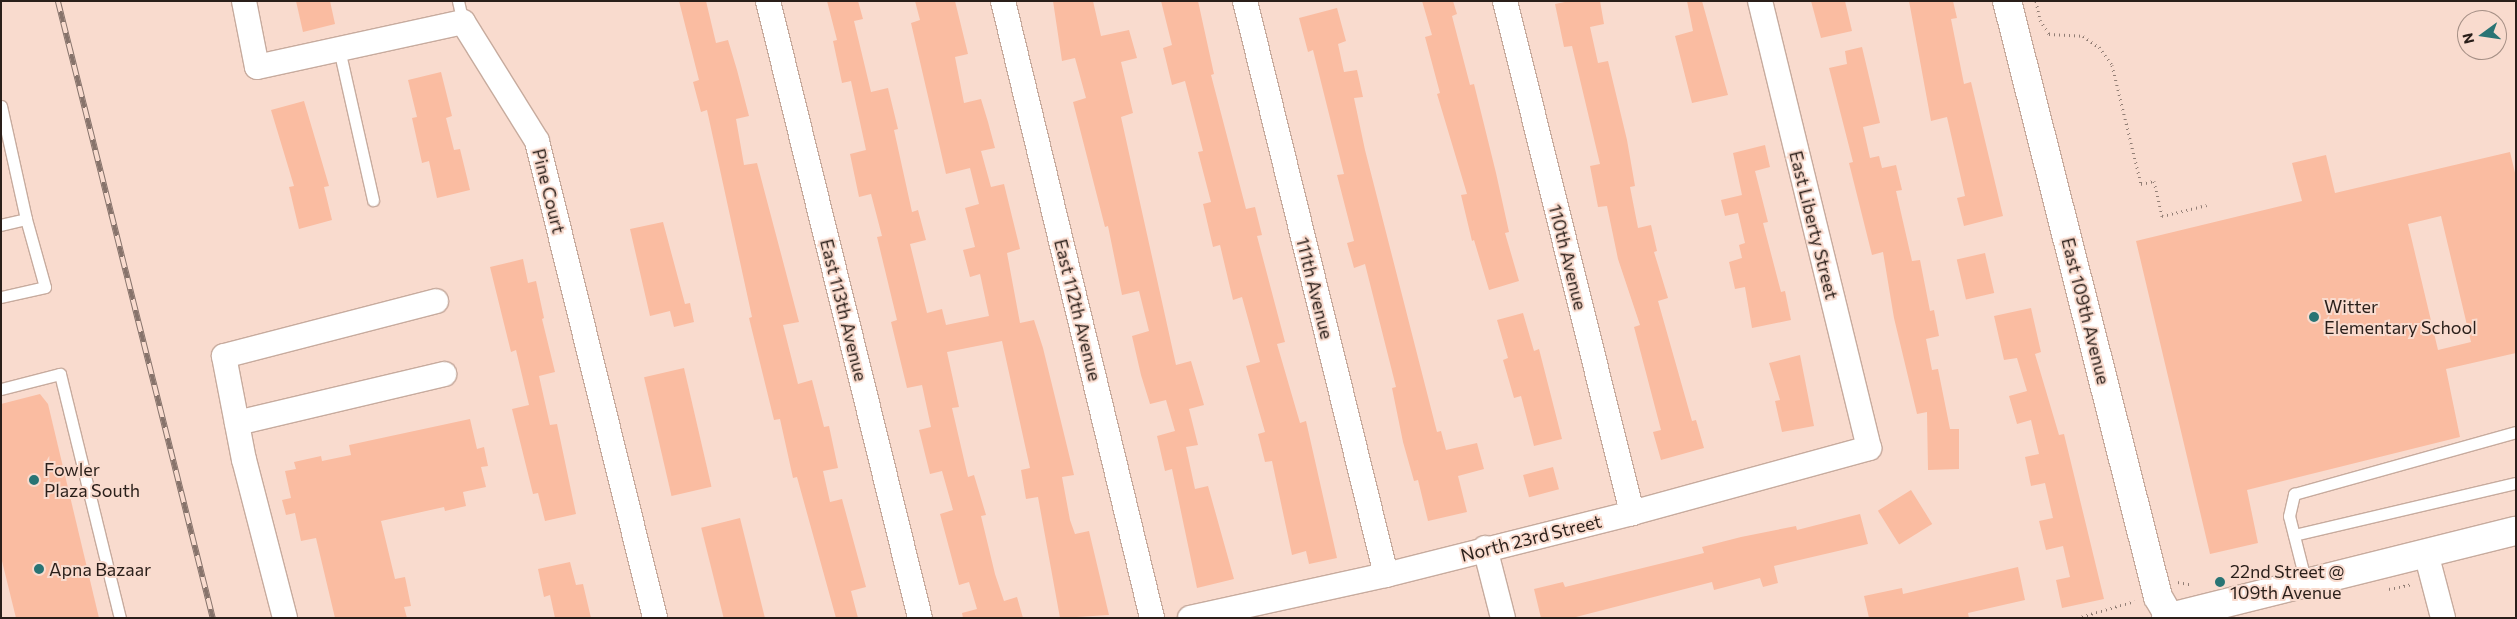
<!DOCTYPE html>
<html>
<head>
<meta charset="utf-8">
<style>
	body { margin:0 }
	#map { position:relative; width:2517px; height:619px; overflow:hidden; background:#f9dbce; font-family:Commissioner,sans-serif }
	div>[style] { position:absolute }
	.building>* { inset:0; background:#fabca1; transform-origin:0 0 }
	.path>* { height:3px; margin-top:-1.5px; transform-origin:0; background:repeating-linear-gradient(90deg,#927e75 0 1px,transparent 0 5px) }
	.roads { filter:drop-shadow(1px 0 #c7ab9e) drop-shadow(-1px 0 #c7ab9e) drop-shadow(0 1px #c7ab9e) drop-shadow(0 -1px #c7ab9e) }
	.service>* { height:11px; margin:-5.5px; padding:0 5.5px; transform-origin:5.5px; border-radius:5.5px; background:#fff }
	.minor>* { height:24px; margin:-12px; padding:0 12px; transform-origin:12px; border-radius:12px; background:#fff }
	.tertiary>* { height:28px; margin:-14px; padding:0 14px; transform-origin:14px; border-radius:14px; background:#fff }
	.rail>* { height:5.5px; margin-top:-2.75px; transform-origin:0; background:repeating-linear-gradient(90deg,#f9dbce 0 11px,#87736b 0 22px); box-sizing:border-box; border-block:1px solid #87736b }
	.dots>* { width:14px; height:14px; translate:-50% -50%; box-sizing:border-box; border:2px solid #f9dbce; border-radius:50% }
	span { translate:-50% -50%; white-space:nowrap; text-align:center; line-height:1.15; -webkit-text-stroke:4px #f9dbce; paint-order:stroke }
	.street-label { font-size:18px; color:#2a1f1a }
	.poi-label { font-size:18px; color:#2a1f1a }
	.left { translate:0 -50%; text-align:left }
	.frame { position:absolute; inset:0; border:2px solid #2a1f1a; pointer-events:none }
	.north { position:absolute; left:2457px; top:10px; width:50px; height:50px; box-sizing:border-box; background:#f9dbce; border:1px solid #a69086; border-radius:50%; rotate:256deg; font-size:14px; font-weight:700; line-height:20px; text-align:center; color:#2a1f1a }
	.north::after { content:''; display:block; margin:auto; width:18px; height:22px; background:#297474; clip-path:polygon(50% 0,100% 100%,50% 72%,0 100%) }
</style>
</head>
<body>
<div id="map">
	<div class="building">
		<i style="clip-path:polygon(296px 1px,330px 1px,335px 24px,303px 32px)"></i>
		<i style="clip-path:polygon(679px 1px,706px 1px,716px 43px,728px 40px,737px 70px,749px 116px,736px 119px,744px 165px,757px 163px,799px 322px,783px 325px,798px 384px,812px 380px,824px 427px,829px 426px,838px 468px,823px 471px,830px 502px,842px 499px,866px 587px,851px 591px,858px 618px,836px 618px,797px 477px,793px 478px,780px 419px,774px 420px,749px 318px,752px 317px,707px 110px,701px 112px,693px 82px,699px 80px)"></i>
		<i style="clip-path:polygon(827px 1px,858px 1px,863px 19px,854px 21px,871px 92px,888px 88px,898px 129px,894px 130px,912px 212px,918px 210px,926px 240px,910px 244px,927px 313px,942px 309px,946px 325px,989px 316px,980px 274px,970px 277px,963px 250px,975px 247px,965px 208px,979px 204px,970px 168px,946px 174px,911px 23px,920px 20px,915px 1px,955px 1px,968px 54px,955px 57px,964px 103px,981px 99px,988px 122px,995px 148px,981px 151px,991px 187px,1004px 184px,1020px 249px,1007px 253px,1020px 323px,1034px 320px,1043px 348px,1074px 475px,1062px 477px,1070px 520px,1075px 534px,1089px 531px,1109px 615px,1060px 618px,1038px 497px,1026px 499px,1021px 470px,1030px 468px,1002px 341px,947px 352px,959px 407px,952px 408px,968px 477px,974px 475px,986px 515px,981px 516px,995px 574px,1004px 601px,1017px 597px,1023px 618px,963px 618px,962px 613px,977px 609px,969px 582px,959px 585px,940px 514px,953px 510px,942px 471px,930px 474px,919px 430px,931px 427px,922px 385px,907px 388px,891px 322px,897px 320px,877px 237px,882px 236px,871px 194px,859px 197px,850px 154px,866px 150px,851px 81px,842px 83px,833px 41px,837px 40px)"></i>
		<i style="clip-path:polygon(1053px 1px,1093px 1px,1101px 36px,1129px 30px,1137px 58px,1121px 62px,1133px 113px,1121px 117px,1176px 365px,1191px 361px,1204px 405px,1189px 409px,1198px 445px,1186px 447px,1195px 489px,1208px 486px,1234px 579px,1197px 588px,1172px 469px,1165px 471px,1157px 436px,1175px 431px,1166px 400px,1150px 404px,1141px 375px,1132px 336px,1149px 331px,1139px 291px,1122px 295px,1108px 226px,1105px 227px,1073px 102px,1086px 98px,1075px 58px,1062px 61px)"></i>
		<i style="clip-path:polygon(1161px 1px,1198px 1px,1214px 74px,1211px 75px,1246px 209px,1255px 207px,1262px 235px,1257px 236px,1285px 342px,1277px 344px,1300px 423px,1306px 421px,1337px 558px,1309px 564px,1306px 551px,1292px 555px,1272px 461px,1265px 462px,1258px 434px,1265px 432px,1246px 366px,1260px 362px,1242px 297px,1233px 300px,1220px 245px,1213px 247px,1203px 204px,1211px 202px,1198px 152px,1203px 151px,1185px 81px,1172px 85px,1163px 48px,1172px 45px)"></i>
		<i style="clip-path:polygon(1422px 1px,1453px 1px,1457px 14px,1452px 16px,1470px 85px,1474px 84px,1496px 173px,1509px 232px,1505px 233px,1519px 281px,1489px 290px,1474px 240px,1472px 241px,1461px 195px,1467px 194px,1437px 94px,1440px 93px,1425px 37px,1432px 35px)"></i>
		<i style="clip-path:polygon(1570px 1px,1600px 1px,1604px 24px,1590px 27px,1598px 63px,1608px 61px,1627px 140px,1635px 186px,1630px 187px,1638px 228px,1651px 225px,1657px 251px,1654px 252px,1668px 298px,1658px 301px,1692px 421px,1696px 420px,1704px 448px,1661px 460px,1653px 432px,1661px 430px,1634px 327px,1640px 325px,1618px 259px,1607px 206px,1598px 207px,1590px 166px,1600px 164px,1572px 46px,1564px 47px,1555px 4px)"></i>
		<i style="clip-path:polygon(1687px 1px,1702px 1px,1728px 95px,1692px 103px,1675px 36px,1693px 31px)"></i>
		<i style="clip-path:polygon(1811px 1px,1845px 1px,1852px 31px,1821px 38px)"></i>
		<i style="clip-path:polygon(1909px 1px,1953px 1px,1957px 18px,1951px 19px,1964px 84px,1971px 82px,2003px 216px,1964px 226px,1957px 198px,1965px 196px,1947px 117px,1931px 121px)"></i>
		<i style="clip-path:polygon(1337px 8px,1346px 41px,1338px 44px,1344px 72px,1357px 70px,1363px 97px,1354px 98px,1365px 150px,1437px 432px,1441px 431px,1446px 450px,1477px 443px,1484px 469px,1458px 476px,1467px 512px,1428px 521px,1418px 480px,1414px 481px,1403px 442px,1392px 388px,1396px 387px,1365px 264px,1354px 268px,1347px 243px,1354px 241px,1337px 175px,1344px 174px,1313px 50px,1308px 52px,1299px 18px)"></i>
		<i style="clip-path:polygon(1862px 47px,1880px 123px,1863px 127px,1870px 158px,1879px 156px,1882px 168px,1896px 165px,1902px 190px,1896px 191px,1912px 261px,1920px 260px,1930px 311px,1934px 310px,1939px 336px,1926px 339px,1932px 370px,1938px 369px,1950px 429px,1959px 429px,1959px 469px,1928px 470px,1927px 412px,1917px 414px,1894px 318px,1883px 252px,1872px 255px,1849px 163px,1853px 162px,1829px 68px,1847px 64px,1845px 51px)"></i>
		<i style="clip-path:polygon(441px 72px,452px 116px,446px 118px,454px 150px,460px 149px,470px 190px,437px 198px,429px 161px,422px 163px,412px 118px,417px 117px,408px 80px)"></i>
		<i style="clip-path:polygon(304px 101px,329px 186px,324px 187px,332px 220px,299px 229px,289px 187px,294px 186px,271px 110px)"></i>
		<i style="clip-path:polygon(1765px 145px,1770px 167px,1755px 171px,1768px 222px,1763px 223px,1781px 292px,1785px 291px,1791px 320px,1752px 328px,1745px 287px,1735px 289px,1729px 262px,1742px 258px,1739px 245px,1745px 243px,1738px 213px,1725px 216px,1721px 200px,1742px 195px,1733px 153px)"></i>
		<i style="clip-path:polygon(evenodd,2510px 152px,2516px 177px,2516px 353px,2446px 369px,2460px 437px,2247px 490px,2258px 543px,2210px 554px,2136px 241px,2302px 201px,2292px 163px,2326px 155px,2335px 193px,2510px 152px,2441px 216px,2471px 342px,2438px 350px,2408px 224px,2441px 216px)"></i>
		<i style="clip-path:polygon(663px 222px,685px 304px,690px 303px,694px 322px,674px 327px,670px 311px,650px 316px,630px 229px)"></i>
		<i style="left:1985px;top:253px;width:41px;height:29px;rotate:77deg"></i>
		<i style="clip-path:polygon(523px 259px,528px 283px,536px 281px,544px 318px,542px 319px,555px 372px,539px 376px,550px 425px,557px 424px,576px 514px,545px 521px,538px 493px,533px 494px,512px 409px,529px 405px,516px 350px,511px 352px,490px 267px)"></i>
		<i style="clip-path:polygon(2031px 308px,2041px 352px,2035px 354px,2059px 435px,2064px 434px,2104px 599px,2062px 608px,2056px 580px,2070px 577px,2063px 546px,2046px 550px,2039px 521px,2053px 518px,2045px 483px,2031px 486px,2025px 457px,2039px 454px,2031px 420px,2017px 424px,2009px 396px,2027px 391px,2017px 358px,2004px 360px,1994px 316px)"></i>
		<i style="clip-path:polygon(1523px 313px,1534px 351px,1539px 349px,1562px 439px,1534px 446px,1521px 396px,1514px 398px,1503px 360px,1508px 358px,1497px 320px)"></i>
		<i style="clip-path:polygon(1800px 355px,1814px 426px,1782px 432px,1775px 401px,1780px 400px,1769px 363px)"></i>
		<i style="left:684px;top:368px;width:122px;height:41px;rotate:77deg"></i>
		<i style="clip-path:polygon(40px 394px,48px 404px,99px 618px,16px 618px,1px 557px,1px 404px)"></i>
		<i style="clip-path:polygon(470px 419px,477px 449px,484px 447px,488px 466px,481px 467px,486px 487px,463px 492px,466px 506px,445px 511px,444px 507px,381px 521px,395px 579px,405px 577px,411px 606px,404px 607px,407px 618px,335px 618px,316px 538px,301px 541px,295px 513px,286px 515px,282px 500px,291px 498px,285px 471px,296px 469px,294px 462px,321px 456px,322px 461px,351px 455px,349px 445px)"></i>
		<i style="left:1553px;top:467px;width:23px;height:31px;rotate:75deg"></i>
		<i style="left:1911px;top:490px;width:40px;height:39px;rotate:58deg"></i>
		<i style="clip-path:polygon(1860px 514px,1868px 544px,1774px 566px,1778px 583px,1763px 587px,1760px 578px,1714px 590px,1712px 582px,1572px 618px,1541px 618px,1534px 589px,1563px 582px,1565px 587px,1704px 553px,1702px 547px,1741px 537px,1796px 526px,1797px 530px)"></i>
		<i style="left:740px;top:518px;width:103px;height:40px;rotate:76deg"></i>
		<i style="clip-path:polygon(570px 562px,576px 585px,583px 584px,591px 618px,555px 618px,550px 595px,544px 597px,538px 569px)"></i>
		<i style="clip-path:polygon(2018px 567px,2025px 600px,1968px 613px,1969px 618px,1869px 618px,1864px 596px,1902px 588px,1903px 594px)"></i>
	</div>
	<div class="path">
		<i style="left:2036px;top:1px;width:19px;rotate:78deg"></i>
		<i style="left:2040px;top:20px;width:17px;rotate:57deg"></i>
		<i style="left:2049px;top:34px;width:34px;rotate:3deg"></i>
		<i style="left:2083px;top:36px;width:19px;rotate:35deg"></i>
		<i style="left:2099px;top:47px;width:22px;rotate:54deg"></i>
		<i style="left:2112px;top:65px;width:122px;rotate:76.3deg"></i>
		<i style="left:2141px;top:184px;width:13px;rotate:-13deg"></i>
		<i style="left:2154px;top:181px;width:36px;rotate:77deg"></i>
		<i style="left:2162px;top:216px;width:46px;rotate:-13.7deg"></i>
		<i style="left:2178px;top:582px;width:15px;rotate:11deg"></i>
		<i style="left:2389px;top:589px;width:24px;rotate:-12deg"></i>
		<i style="left:2077px;top:618px;width:60px;rotate:-16.3deg"></i>
	</div>
	<div class="roads">
		<div class="service">
			<i style="left:458px;top:1px;width:22px;rotate:77deg"></i>
			<i style="left:339px;top:49px;width:155px;rotate:77.3deg"></i>
			<i style="left:1px;top:106px;width:116px;rotate:77.5deg"></i>
			<i style="left:26px;top:219px;width:26px;rotate:167deg"></i>
			<i style="left:1px;top:297px;width:45px;rotate:-12.8deg"></i>
			<i style="left:45px;top:287px;width:71px;rotate:-105.6deg"></i>
			<i style="left:1px;top:389px;width:61px;rotate:-14.3deg"></i>
			<i style="left:60px;top:374px;width:251px;rotate:76.2deg"></i>
			<i style="left:2294px;top:535px;width:228px;rotate:-13.2deg"></i>
			<i style="left:2306px;top:583px;width:69px;rotate:-104.2deg"></i>
			<i style="left:2289px;top:516px;width:23px;rotate:-77deg"></i>
			<i style="left:2294px;top:494px;width:230px;rotate:-15.6deg"></i>
		</div>
		<div class="minor">
			<i style="left:244px;top:1px;width:67px;rotate:78.9deg"></i>
			<i style="left:257px;top:67px;width:211px;rotate:-12.3deg"></i>
			<i style="left:463px;top:22px;width:140px;rotate:58.1deg"></i>
			<i style="left:537px;top:141px;width:491px;rotate:76.1deg"></i>
			<i style="left:768px;top:1px;width:635px;rotate:76.16deg"></i>
			<i style="left:1003px;top:1px;width:635px;rotate:76.42deg"></i>
			<i style="left:1245px;top:1px;width:591px;rotate:76.2deg"></i>
			<i style="left:1505px;top:1px;width:528px;rotate:76.07deg"></i>
			<i style="left:237px;top:423px;width:213px;rotate:-13.3deg"></i>
			<i style="left:1485px;top:548px;width:72px;rotate:75.6deg"></i>
			<i style="left:2426px;top:553px;width:67px;rotate:75.3deg"></i>
			<i style="left:285px;top:618px;width:163px;rotate:-104.5deg"></i>
			<i style="left:244px;top:460px;width:106px;rotate:-100.9deg"></i>
			<i style="left:224px;top:356px;width:219px;rotate:-14.5deg"></i>
			<i style="left:1190px;top:618px;width:201px;rotate:-12.4deg"></i>
			<i style="left:1386px;top:575px;width:254px;rotate:-14.1deg"></i>
			<i style="left:1632px;top:513px;width:246px;rotate:-15.3deg"></i>
			<i style="left:1869px;top:448px;width:460px;rotate:-103.7deg"></i>
		</div>
		<div class="tertiary">
			<i style="left:2007px;top:1px;width:615px;rotate:75.78deg"></i>
			<i style="left:2158px;top:597px;width:24px;rotate:60deg"></i>
			<i style="left:2166px;top:618px;width:361px;rotate:-14deg"></i>
		</div>
	</div>
	<div class="rail">
		<i style="left:58px;top:1px;width:636px;rotate:75.9deg"></i>
	</div>
	<div class="dots">
		<i style="left:2314px;top:317px;background:#297474"></i>
		<i style="left:34px;top:480px;background:#297474"></i>
		<i style="left:39px;top:569px;background:#297474"></i>
		<i style="left:2220px;top:582px;background:#297474"></i>
	</div>
	<div class="street-label">
		<span style="left:549px;top:191px;rotate:76deg">Pine Court</span>
		<span style="left:1814px;top:225px;rotate:76deg">East Liberty Street</span>
		<span style="left:1568px;top:257px;rotate:76deg">110th Avenue</span>
		<span style="left:1315px;top:288px;rotate:76deg">111th Avenue</span>
		<span style="left:844px;top:310px;rotate:76deg">East 113th Avenue</span>
		<span style="left:1078px;top:310px;rotate:76deg">East 112th Avenue</span>
		<span style="left:2086px;top:311px;rotate:76deg">East 109th Avenue</span>
		<span style="left:1531px;top:538px;rotate:-14deg">North 23rd Street</span>
	</div>
	<div class="poi-label">
		<span class="left" style="left:2324px;top:317px">Witter<br>Elementary School</span>
		<span class="left" style="left:44px;top:480px">Fowler<br>Plaza South</span>
		<span class="left" style="left:49px;top:569px">Apna Bazaar</span>
		<span class="left" style="left:2230px;top:582px">22nd Street @<br>109th Avenue</span>
	</div>
	<div class="frame"></div>
	<div class="north">N</div>
</div>
</body>
</html>
